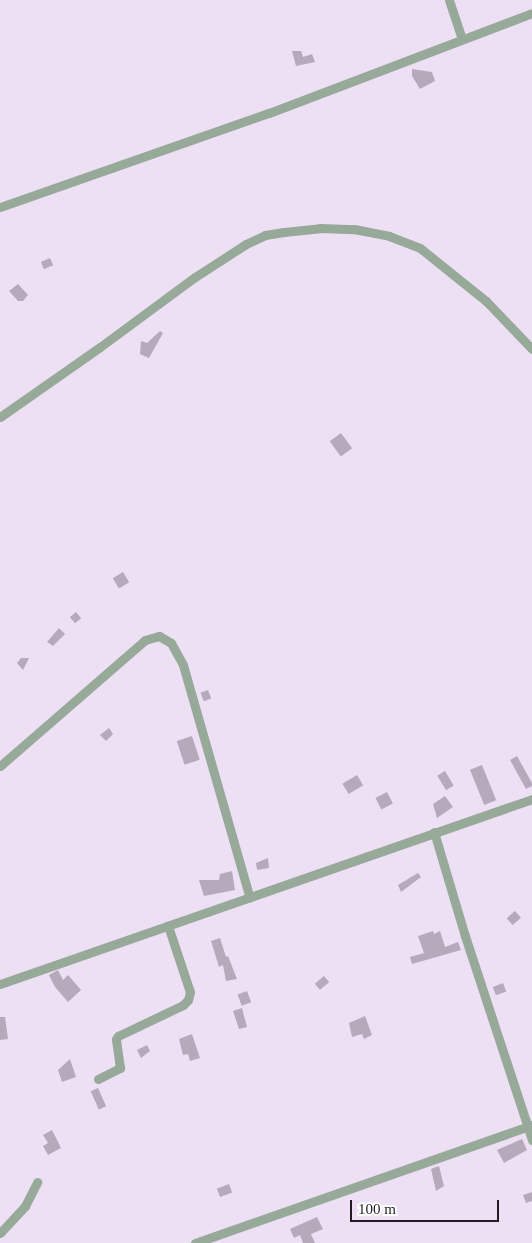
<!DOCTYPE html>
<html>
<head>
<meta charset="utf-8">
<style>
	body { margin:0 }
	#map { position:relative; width:532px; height:1243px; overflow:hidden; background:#ede0f4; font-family:"Times New Roman",serif }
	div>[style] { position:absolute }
	.building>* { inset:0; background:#b6a9bc; transform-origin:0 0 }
	.minor>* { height:9px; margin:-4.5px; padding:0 4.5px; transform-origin:4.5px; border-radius:4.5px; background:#97a998 }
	span { translate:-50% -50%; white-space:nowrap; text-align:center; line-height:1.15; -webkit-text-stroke:4.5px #fff; paint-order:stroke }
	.scale { position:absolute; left:350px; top:1200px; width:149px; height:22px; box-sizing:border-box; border:2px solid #211c23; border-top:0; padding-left:6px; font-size:15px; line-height:18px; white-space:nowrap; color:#211c23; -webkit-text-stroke:4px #fff; paint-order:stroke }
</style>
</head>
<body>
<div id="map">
	<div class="building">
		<i style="clip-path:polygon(292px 51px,301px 51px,303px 57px,312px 54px,315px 62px,296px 66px)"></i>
		<i style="clip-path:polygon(412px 69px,432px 72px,435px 81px,420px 89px,412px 76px)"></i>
		<i style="left:50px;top:258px;width:8px;height:10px;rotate:67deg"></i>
		<i style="clip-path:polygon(18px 284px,28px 295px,23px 301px,18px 301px,9px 291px)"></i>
		<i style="clip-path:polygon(160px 331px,163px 333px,149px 358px,140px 354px,141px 341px,147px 343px)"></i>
		<i style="left:341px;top:433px;width:19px;height:14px;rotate:54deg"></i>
		<i style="left:123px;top:572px;width:12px;height:12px;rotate:59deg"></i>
		<i style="left:76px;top:612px;width:8px;height:8px;rotate:50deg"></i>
		<i style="clip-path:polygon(59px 628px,65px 634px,53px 646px,47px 642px)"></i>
		<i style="clip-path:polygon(21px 658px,29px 658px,23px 670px,17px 663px)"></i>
		<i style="left:208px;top:690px;width:9px;height:8px;rotate:69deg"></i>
		<i style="clip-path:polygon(109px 728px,113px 734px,106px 741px,100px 735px)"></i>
		<i style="left:192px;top:736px;width:25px;height:16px;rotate:72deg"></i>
		<i style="clip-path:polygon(517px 756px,532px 783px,532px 786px,526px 789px,510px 760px)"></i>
		<i style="left:482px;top:765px;width:38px;height:13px;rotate:68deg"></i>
		<i style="left:445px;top:771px;width:17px;height:9px;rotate:59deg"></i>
		<i style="left:357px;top:775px;width:12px;height:17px;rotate:59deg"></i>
		<i style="left:387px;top:792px;width:13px;height:13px;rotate:63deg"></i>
		<i style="clip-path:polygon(445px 796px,453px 807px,437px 818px,433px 804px)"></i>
		<i style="clip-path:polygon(268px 858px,269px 868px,257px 870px,256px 863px)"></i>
		<i style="clip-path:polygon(232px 871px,235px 890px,204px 896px,199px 880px,219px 880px,220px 874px)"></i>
		<i style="clip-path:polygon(418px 873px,421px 877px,401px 892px,398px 885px)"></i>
		<i style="left:515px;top:911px;width:9px;height:11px;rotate:49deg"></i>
		<i style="clip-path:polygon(433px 931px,434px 934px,440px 931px,445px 947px,458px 942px,461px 950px,412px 964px,410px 957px,424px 953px,418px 936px)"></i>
		<i style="clip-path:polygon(220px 938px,226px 957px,228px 956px,237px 979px,226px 981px,223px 965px,219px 967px,211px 941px)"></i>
		<i style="clip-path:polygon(58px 970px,63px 980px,68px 975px,81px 990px,68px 1002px,55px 987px,49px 975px)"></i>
		<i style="left:324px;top:976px;width:8px;height:12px;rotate:50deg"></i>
		<i style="left:503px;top:983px;width:9px;height:11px;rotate:69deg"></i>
		<i style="left:247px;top:991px;width:12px;height:10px;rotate:70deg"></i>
		<i style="clip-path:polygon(242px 1008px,247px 1027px,239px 1029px,233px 1011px)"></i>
		<i style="clip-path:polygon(365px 1016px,372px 1035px,364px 1039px,362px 1034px,352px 1037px,349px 1023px)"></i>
		<i style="clip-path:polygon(0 1017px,5px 1017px,8px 1039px,0 1040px)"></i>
		<i style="clip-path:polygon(192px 1034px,200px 1058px,190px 1061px,188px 1054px,183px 1055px,179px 1039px)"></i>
		<i style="clip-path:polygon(147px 1045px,150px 1051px,141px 1058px,137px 1050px)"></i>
		<i style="clip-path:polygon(70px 1059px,76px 1077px,62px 1082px,58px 1070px)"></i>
		<i style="left:98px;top:1088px;width:20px;height:8px;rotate:66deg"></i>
		<i style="clip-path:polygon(52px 1130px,61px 1148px,48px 1155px,43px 1146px,48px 1143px,43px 1135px)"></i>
		<i style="clip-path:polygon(522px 1139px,527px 1150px,504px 1163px,497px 1150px)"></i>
		<i style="clip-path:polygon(439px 1166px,444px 1186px,436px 1191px,431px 1169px)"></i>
		<i style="left:229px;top:1184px;width:9px;height:13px;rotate:69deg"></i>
		<i style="clip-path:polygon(532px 1192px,532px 1201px,526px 1203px,523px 1195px)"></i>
		<i style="clip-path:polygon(317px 1217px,323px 1229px,311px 1234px,315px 1243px,303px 1243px,300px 1235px,294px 1238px,290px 1229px)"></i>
	</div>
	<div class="minor">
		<i style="left:449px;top:0;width:41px;rotate:71.6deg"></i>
		<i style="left:0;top:207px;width:285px;rotate:-19.3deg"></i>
		<i style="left:269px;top:113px;width:281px;rotate:-20.8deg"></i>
		<i style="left:0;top:417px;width:122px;rotate:-35deg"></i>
		<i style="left:100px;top:347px;width:118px;rotate:-36.4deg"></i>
		<i style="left:195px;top:277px;width:61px;rotate:-32.9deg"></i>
		<i style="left:246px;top:244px;width:21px;rotate:-25deg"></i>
		<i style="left:265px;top:235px;width:19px;rotate:-9deg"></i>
		<i style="left:284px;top:232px;width:36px;rotate:-6deg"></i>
		<i style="left:320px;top:228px;width:34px;rotate:2deg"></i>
		<i style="left:354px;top:229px;width:36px;rotate:11deg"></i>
		<i style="left:389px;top:236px;width:33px;rotate:21deg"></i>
		<i style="left:420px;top:248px;width:85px;rotate:38.8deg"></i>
		<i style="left:486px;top:301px;width:66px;rotate:46.2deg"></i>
		<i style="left:0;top:766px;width:192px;rotate:-41deg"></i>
		<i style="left:145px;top:640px;width:15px;rotate:-16deg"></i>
		<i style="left:159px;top:636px;width:14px;rotate:30deg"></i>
		<i style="left:171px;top:643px;width:25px;rotate:61deg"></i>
		<i style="left:183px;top:665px;width:242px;rotate:74deg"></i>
		<i style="left:434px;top:832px;width:109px;rotate:73.4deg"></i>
		<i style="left:465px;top:936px;width:215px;rotate:71.8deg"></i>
		<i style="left:0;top:984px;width:563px;rotate:-19.17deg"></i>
		<i style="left:98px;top:1079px;width:25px;rotate:-27deg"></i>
		<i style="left:120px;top:1068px;width:29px;rotate:-98deg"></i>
		<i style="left:116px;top:1039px;width:4px;rotate:-56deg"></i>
		<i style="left:118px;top:1036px;width:72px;rotate:-25.5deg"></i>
		<i style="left:183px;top:1005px;width:7px;rotate:-45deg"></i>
		<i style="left:188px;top:1000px;width:8px;rotate:-76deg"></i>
		<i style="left:190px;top:992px;width:70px;rotate:-108.4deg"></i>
		<i style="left:0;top:1233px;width:37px;rotate:-47deg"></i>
		<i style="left:25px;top:1206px;width:27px;rotate:-63deg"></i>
		<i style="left:195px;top:1243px;width:357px;rotate:-19.3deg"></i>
	</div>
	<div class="scale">100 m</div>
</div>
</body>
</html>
